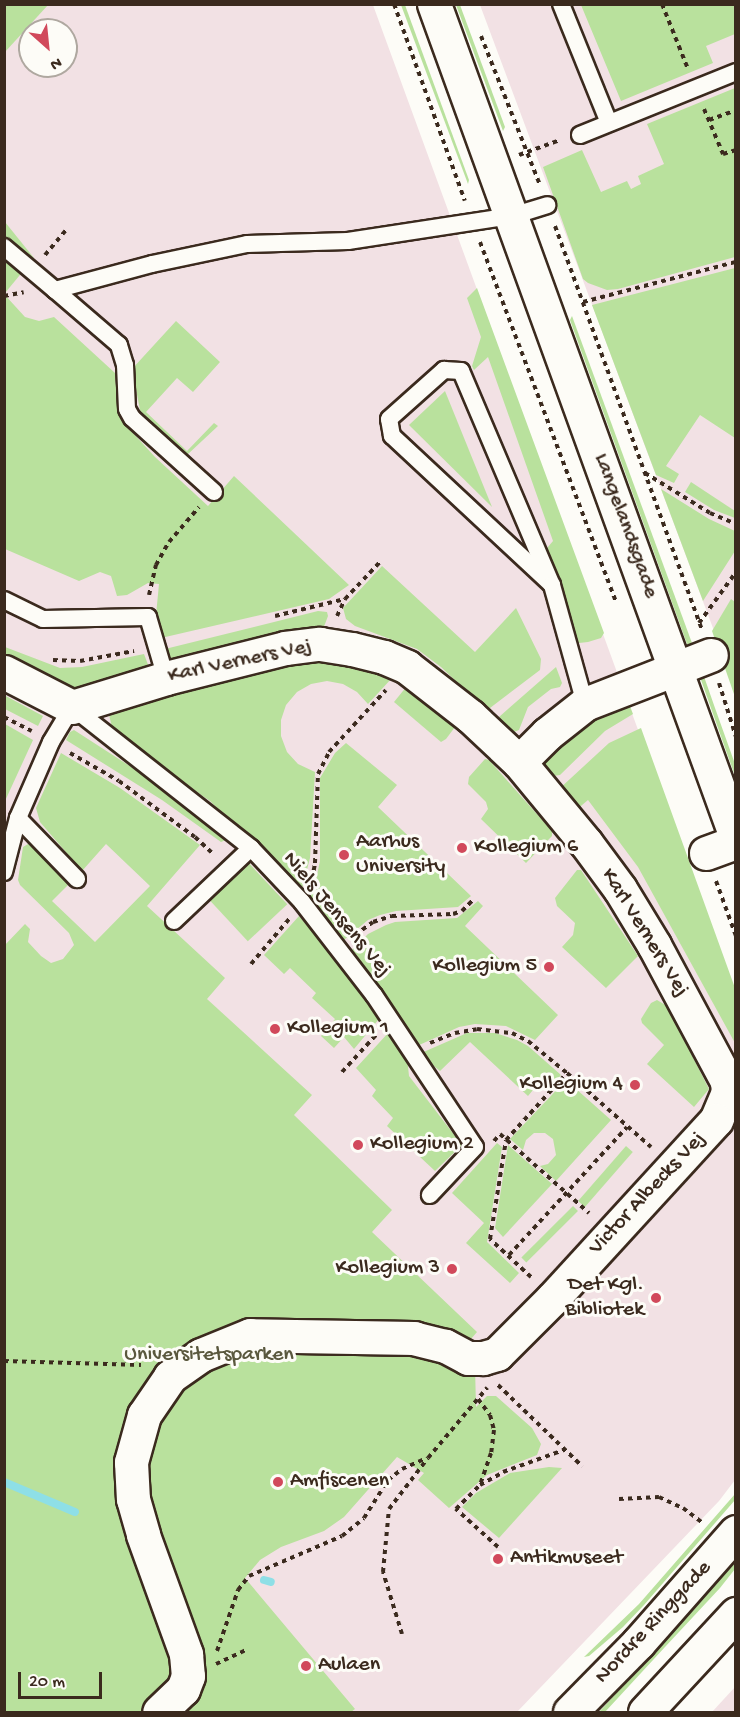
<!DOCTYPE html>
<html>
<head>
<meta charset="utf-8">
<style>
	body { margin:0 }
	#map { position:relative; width:740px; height:1717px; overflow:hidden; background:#fdfcf7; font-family:"Gochi Hand",sans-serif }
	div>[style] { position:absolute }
	.built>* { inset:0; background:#f2e1e4 }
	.green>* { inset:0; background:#b9e19d; transform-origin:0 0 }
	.stream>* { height:8px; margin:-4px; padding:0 4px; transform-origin:4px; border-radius:4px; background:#8edfe6 }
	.path>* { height:4px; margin-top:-2px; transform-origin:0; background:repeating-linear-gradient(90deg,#3b2a1e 0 4.5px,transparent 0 9px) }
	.roads { filter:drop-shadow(2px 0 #3b2a1e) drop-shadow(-2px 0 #3b2a1e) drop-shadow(0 2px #3b2a1e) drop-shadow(0 -2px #3b2a1e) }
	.lane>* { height:16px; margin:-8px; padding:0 8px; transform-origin:8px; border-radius:8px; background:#fdfcf7 }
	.street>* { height:33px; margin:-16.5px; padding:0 16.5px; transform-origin:16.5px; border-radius:16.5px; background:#fdfcf7 }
	.secondary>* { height:33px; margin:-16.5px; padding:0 16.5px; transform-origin:16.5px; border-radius:16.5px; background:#fdfcf7 }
	.dots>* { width:16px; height:16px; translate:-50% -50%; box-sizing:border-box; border:3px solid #fdfcf7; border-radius:50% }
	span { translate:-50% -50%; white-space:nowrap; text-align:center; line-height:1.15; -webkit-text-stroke:6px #fdfcf7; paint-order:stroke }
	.street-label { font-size:22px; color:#3b2a1e }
	.poi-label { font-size:22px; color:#3b2a1e }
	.left { translate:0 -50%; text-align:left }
	.right { translate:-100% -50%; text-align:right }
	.park-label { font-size:22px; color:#5a583e }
	.frame { position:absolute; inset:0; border:6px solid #3b2a1e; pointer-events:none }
	.north { position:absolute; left:18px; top:18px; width:60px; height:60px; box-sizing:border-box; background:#fdfcf7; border:2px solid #afa8a0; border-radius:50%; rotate:153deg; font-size:16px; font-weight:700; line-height:24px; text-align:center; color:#3b2a1e }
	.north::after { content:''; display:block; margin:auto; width:21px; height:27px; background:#d1495b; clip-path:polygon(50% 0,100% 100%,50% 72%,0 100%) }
	.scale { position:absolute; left:18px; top:1672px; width:84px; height:27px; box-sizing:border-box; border:3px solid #3b2a1e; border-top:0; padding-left:8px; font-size:18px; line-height:21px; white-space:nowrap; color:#3b2a1e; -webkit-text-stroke:4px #fdfcf7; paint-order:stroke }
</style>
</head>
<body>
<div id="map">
	<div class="built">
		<i style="clip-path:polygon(evenodd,5px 5px,373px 5px,735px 995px,735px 1480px,719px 1501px,517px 1712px,5px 1712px,5px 5px,30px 30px,66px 30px,66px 66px,30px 66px,30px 30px)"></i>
		<i style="clip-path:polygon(480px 5px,735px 5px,735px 687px,661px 489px)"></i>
		<i style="clip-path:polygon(735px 1687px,735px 1712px,712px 1712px)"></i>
	</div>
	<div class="green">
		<i style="clip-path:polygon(5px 4px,48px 5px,5px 52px,4px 5px)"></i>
		<i style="clip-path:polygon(401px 5px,405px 5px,469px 180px,468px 184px)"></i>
		<i style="clip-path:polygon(456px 5px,460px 5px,505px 127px,503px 131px)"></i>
		<i style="clip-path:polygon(581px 5px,735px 5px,735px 34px,706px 46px,713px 63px,621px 101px)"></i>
		<i style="clip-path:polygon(735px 88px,735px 257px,618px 289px,607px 290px,588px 283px,583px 279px,543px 167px,582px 150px,601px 192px,627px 181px,631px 189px,641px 184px,638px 176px,664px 164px,647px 124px)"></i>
		<i style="clip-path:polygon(5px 222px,34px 258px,5px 293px)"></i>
		<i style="clip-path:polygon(735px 268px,735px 438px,700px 415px,666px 466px,679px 474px,674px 483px,656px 475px,592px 305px)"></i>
		<i style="clip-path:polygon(477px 288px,604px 633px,601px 638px,588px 642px,579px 643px,575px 638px,542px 554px,553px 541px,488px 357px,474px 370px,472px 366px,481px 337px,467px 298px)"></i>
		<i style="clip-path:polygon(4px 294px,25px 317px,39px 321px,54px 317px,115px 373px,117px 400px,122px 421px,155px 457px,208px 506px,234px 476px,349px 585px,329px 599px,161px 638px,156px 615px,159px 584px,148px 583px,127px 595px,117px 596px,111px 576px,100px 572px,79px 581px,5px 549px)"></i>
		<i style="clip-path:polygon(572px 316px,696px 654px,691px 655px,570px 320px)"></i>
		<i style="clip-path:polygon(176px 321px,220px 362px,193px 392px,177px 378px,146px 412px,187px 451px,214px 423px,218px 426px,187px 455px,141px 415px,132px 369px)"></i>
		<i style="clip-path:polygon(445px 391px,492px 507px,409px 425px)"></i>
		<i style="clip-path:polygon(691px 482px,735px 511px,735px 518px,714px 510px,685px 492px)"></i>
		<i style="clip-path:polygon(661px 489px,709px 519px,735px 531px,735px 551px,703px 601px)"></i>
		<i style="clip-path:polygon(382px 566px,475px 652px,516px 608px,541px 659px,540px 670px,490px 708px,483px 707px,441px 667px,417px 649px,355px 626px,346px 619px,343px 608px)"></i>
		<i style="clip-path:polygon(731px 599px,735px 602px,735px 697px,712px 631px)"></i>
		<i style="clip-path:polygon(318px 611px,327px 612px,328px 616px,322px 632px,171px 660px,166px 656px,165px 649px)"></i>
		<i style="clip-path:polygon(5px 647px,60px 668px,82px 667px,144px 654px,150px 670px,75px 688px,57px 689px,5px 666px)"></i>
		<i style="clip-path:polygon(309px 659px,366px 665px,392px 678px,368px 704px,357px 692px,343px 684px,327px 681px,311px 684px,297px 692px,286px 705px,281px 720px,281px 736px,287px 752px,298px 764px,315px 772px,310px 858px,301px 893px,210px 801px,114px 735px,109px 715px,117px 706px)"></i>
		<i style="clip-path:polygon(695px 663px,700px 665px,715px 708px,735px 764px,735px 776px)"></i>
		<i style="clip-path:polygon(556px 667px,562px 683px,560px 687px,551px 689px,528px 707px,519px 730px,514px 732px,504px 726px,499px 717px)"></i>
		<i style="clip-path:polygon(407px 686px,410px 686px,455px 727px,446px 739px,441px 742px,394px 702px)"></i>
		<i style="clip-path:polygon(4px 695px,43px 716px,38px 726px,5px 709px)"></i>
		<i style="clip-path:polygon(626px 696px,633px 714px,605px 731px,560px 775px,553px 776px,543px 765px,545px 757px,587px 713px)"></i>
		<i style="clip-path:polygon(5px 724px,33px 740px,5px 801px)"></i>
		<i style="clip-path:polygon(641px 728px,735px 988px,735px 1043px,638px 867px,588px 800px,575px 811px,558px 790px,609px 743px)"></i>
		<i style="clip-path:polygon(74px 730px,187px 803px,228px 839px,221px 842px,162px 800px,66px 740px,70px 732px)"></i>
		<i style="clip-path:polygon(346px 743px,397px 785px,378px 807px,471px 896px,458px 907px,396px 911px,380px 915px,368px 920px,339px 944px,307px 902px,314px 889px,320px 861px,320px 778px,335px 753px)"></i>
		<i style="clip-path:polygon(61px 753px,120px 788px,200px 845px,147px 906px,225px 978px,207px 999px,312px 1095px,294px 1115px,392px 1210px,372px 1232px,477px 1332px,452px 1361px,475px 1366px,476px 1407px,487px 1396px,496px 1396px,532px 1428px,541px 1444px,537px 1455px,487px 1475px,449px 1508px,418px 1480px,424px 1473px,397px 1457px,344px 1517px,324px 1531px,281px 1547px,260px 1560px,245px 1578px,355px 1709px,351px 1712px,5px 1712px,4px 946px,25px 924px,30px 929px,28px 942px,41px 956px,51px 963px,63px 959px,74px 945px,69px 933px,20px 885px,18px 880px,23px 847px,28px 844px,38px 847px,68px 885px,52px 901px,95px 942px,150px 886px,106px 844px,82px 871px,40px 822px,36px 808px)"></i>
		<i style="clip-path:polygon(485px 759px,489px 760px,552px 831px,552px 836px,526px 863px,481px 819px,488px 809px,486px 802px,468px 784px,469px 777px)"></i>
		<i style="left:245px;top:859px;width:62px;height:54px;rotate:47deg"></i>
		<i style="clip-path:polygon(577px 870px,581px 870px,638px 956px,606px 988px,562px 947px,573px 935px,575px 923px,557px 906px,555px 898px)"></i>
		<i style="clip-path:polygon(478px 901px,483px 906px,465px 926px,558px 1015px,535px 1040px,506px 1026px,475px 1024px,459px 1027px,417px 1046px,350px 952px,368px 934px,386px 925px,395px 922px,457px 918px)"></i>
		<i style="clip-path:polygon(299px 916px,342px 967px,379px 1019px,354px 1049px,344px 1037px,334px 1048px,321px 1036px,335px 1019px,312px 998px,316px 993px,290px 968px,284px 974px,264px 955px)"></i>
		<i style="clip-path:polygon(657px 1000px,667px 1006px,709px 1089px,694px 1107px,647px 1064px,664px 1045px,642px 1023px,641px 1019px,651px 1003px)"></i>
		<i style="clip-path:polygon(389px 1032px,407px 1057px,409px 1076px,462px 1145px,435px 1171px,387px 1126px,393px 1118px,372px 1096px,376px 1090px,356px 1068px)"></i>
		<i style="clip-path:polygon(467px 1033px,495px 1033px,517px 1040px,528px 1046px,561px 1075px,556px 1081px,548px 1072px,528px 1096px,470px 1042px,440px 1071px,419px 1054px)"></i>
		<i style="clip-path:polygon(566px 1080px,611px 1120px,556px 1181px,540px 1166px,548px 1164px,556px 1155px,553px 1139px,545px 1133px,534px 1133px,526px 1140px,523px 1150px,510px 1139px)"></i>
		<i style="clip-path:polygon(497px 1143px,502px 1147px,487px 1242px,519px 1273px,510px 1283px,466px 1243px,484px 1223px,452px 1193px)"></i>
		<i style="clip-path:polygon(508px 1145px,552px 1184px,503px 1237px,495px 1228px)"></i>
		<i style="left:626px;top:1146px;width:9px;height:73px;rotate:41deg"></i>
		<i style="left:573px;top:1206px;width:7px;height:73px;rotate:45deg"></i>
		<i style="clip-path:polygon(549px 1467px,562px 1468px,499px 1538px,462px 1507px,476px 1493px,510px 1473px)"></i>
		<i style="clip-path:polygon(735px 1494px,735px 1500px,644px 1605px,623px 1627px,589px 1656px,584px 1657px,639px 1604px)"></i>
		<i style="clip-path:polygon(735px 1563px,735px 1569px,720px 1588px,665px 1647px,605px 1712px,599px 1712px)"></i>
	</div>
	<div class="stream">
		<i style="left:4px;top:1482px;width:77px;rotate:22.9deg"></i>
		<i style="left:264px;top:1580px;width:7px;rotate:16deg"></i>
	</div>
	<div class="path">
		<i style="left:394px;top:4px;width:209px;rotate:70.2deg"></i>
		<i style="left:662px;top:4px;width:70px;rotate:68.2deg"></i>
		<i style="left:481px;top:36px;width:160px;rotate:68.4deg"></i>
		<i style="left:704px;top:109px;width:49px;rotate:67.1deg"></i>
		<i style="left:723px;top:154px;width:14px;rotate:-17deg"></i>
		<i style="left:709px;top:120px;width:29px;rotate:-20deg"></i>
		<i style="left:519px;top:155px;width:44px;rotate:-20.1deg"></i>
		<i style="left:555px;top:226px;width:428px;rotate:70deg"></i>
		<i style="left:480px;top:242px;width:383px;rotate:69.3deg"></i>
		<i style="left:45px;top:255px;width:35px;rotate:-50deg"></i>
		<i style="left:4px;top:296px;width:20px;rotate:-11deg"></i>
		<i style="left:583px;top:302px;width:158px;rotate:-14.7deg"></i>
		<i style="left:645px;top:473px;width:76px;rotate:31.6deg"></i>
		<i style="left:710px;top:513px;width:28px;rotate:23deg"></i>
		<i style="left:149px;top:595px;width:31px;rotate:-77deg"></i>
		<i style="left:156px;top:565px;width:26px;rotate:-61deg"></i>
		<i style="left:169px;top:542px;width:46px;rotate:-49.4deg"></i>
		<i style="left:275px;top:616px;width:72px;rotate:-13.7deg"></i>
		<i style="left:337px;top:616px;width:19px;rotate:-65deg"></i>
		<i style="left:345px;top:599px;width:50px;rotate:-46.6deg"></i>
		<i style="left:699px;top:623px;width:63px;rotate:-54deg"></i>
		<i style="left:53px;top:660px;width:27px;rotate:2deg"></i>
		<i style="left:80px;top:661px;width:55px;rotate:-10.5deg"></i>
		<i style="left:719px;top:683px;width:57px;rotate:72.5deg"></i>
		<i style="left:4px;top:717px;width:31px;rotate:27deg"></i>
		<i style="left:70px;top:753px;width:56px;rotate:29.7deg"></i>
		<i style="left:119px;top:781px;width:94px;rotate:36.4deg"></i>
		<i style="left:195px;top:837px;width:25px;rotate:43deg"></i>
		<i style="left:312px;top:879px;width:16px;rotate:-79deg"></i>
		<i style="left:315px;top:863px;width:89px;rotate:-88.1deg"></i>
		<i style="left:318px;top:774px;width:25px;rotate:-63deg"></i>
		<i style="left:329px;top:752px;width:84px;rotate:-47.4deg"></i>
		<i style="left:716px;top:881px;width:59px;rotate:70deg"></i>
		<i style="left:355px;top:935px;width:22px;rotate:-36deg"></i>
		<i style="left:373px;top:922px;width:20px;rotate:-18deg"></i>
		<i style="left:392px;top:916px;width:61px;rotate:-1.9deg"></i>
		<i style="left:453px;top:914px;width:9px;rotate:-18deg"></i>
		<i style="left:462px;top:911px;width:16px;rotate:-45deg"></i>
		<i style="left:251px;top:964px;width:59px;rotate:-49.8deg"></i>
		<i style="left:430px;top:1043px;width:27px;rotate:-22deg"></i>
		<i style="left:455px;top:1033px;width:22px;rotate:-10deg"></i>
		<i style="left:477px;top:1029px;width:35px;rotate:7deg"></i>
		<i style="left:512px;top:1033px;width:18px;rotate:27deg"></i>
		<i style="left:528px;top:1041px;width:50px;rotate:39.4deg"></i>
		<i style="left:567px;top:1073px;width:112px;rotate:41.4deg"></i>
		<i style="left:342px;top:1072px;width:50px;rotate:-47.4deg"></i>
		<i style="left:494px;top:1141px;width:9px;rotate:-49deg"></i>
		<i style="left:500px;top:1134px;width:119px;rotate:41.6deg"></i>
		<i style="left:509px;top:1255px;width:174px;rotate:-47.3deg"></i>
		<i style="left:531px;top:1277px;width:56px;rotate:-137.2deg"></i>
		<i style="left:490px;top:1239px;width:100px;rotate:-80.8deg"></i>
		<i style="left:506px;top:1140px;width:91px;rotate:-47.7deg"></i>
		<i style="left:4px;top:1361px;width:137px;rotate:1.7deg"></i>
		<i style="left:498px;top:1385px;width:117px;rotate:44deg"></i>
		<i style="left:478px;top:1399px;width:20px;rotate:53deg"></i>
		<i style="left:490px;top:1415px;width:16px;rotate:75deg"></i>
		<i style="left:494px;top:1430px;width:23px;rotate:97deg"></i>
		<i style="left:491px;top:1453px;width:34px;rotate:109deg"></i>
		<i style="left:619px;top:1499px;width:40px;rotate:-2.9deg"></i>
		<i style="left:659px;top:1497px;width:26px;rotate:25deg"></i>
		<i style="left:683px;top:1508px;width:25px;rotate:37deg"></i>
		<i style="left:498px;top:1547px;width:57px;rotate:-137.9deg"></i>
		<i style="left:456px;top:1509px;width:34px;rotate:-45deg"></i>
		<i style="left:480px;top:1485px;width:26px;rotate:-29deg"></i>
		<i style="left:503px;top:1472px;width:65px;rotate:-19.8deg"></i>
		<i style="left:402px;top:1634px;width:65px;rotate:-107deg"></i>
		<i style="left:383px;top:1572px;width:63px;rotate:-84.6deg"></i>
		<i style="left:389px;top:1509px;width:64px;rotate:-52.6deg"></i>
		<i style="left:428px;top:1458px;width:92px;rotate:-49.9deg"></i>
		<i style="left:217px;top:1651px;width:65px;rotate:-71deg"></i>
		<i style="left:238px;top:1590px;width:18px;rotate:-52deg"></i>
		<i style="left:249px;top:1576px;width:101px;rotate:-23.3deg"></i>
		<i style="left:342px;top:1536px;width:28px;rotate:-39deg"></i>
		<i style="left:364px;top:1518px;width:45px;rotate:-57.7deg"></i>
		<i style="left:388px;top:1480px;width:18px;rotate:-38deg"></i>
		<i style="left:402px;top:1469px;width:27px;rotate:-24deg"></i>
		<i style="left:216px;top:1664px;width:33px;rotate:-25deg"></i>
	</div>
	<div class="roads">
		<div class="lane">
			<i style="left:561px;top:4px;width:128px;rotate:68deg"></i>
			<i style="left:580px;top:135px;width:168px;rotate:-22deg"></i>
			<i style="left:4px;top:247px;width:67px;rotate:40.1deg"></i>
			<i style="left:214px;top:492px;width:110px;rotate:-137.9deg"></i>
			<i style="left:132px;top:418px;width:10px;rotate:-119deg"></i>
			<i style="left:127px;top:409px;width:44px;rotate:-92.6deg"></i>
			<i style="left:125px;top:365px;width:21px;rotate:-107deg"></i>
			<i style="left:119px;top:345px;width:84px;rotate:-139.3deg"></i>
			<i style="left:55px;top:290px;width:100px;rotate:-15deg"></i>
			<i style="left:152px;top:264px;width:97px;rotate:-11.9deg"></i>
			<i style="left:247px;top:244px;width:101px;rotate:-1.7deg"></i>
			<i style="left:348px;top:241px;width:166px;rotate:-8.7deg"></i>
			<i style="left:512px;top:216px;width:37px;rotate:-17deg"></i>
			<i style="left:552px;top:585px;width:219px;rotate:-137deg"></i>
			<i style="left:392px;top:436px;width:17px;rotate:-100deg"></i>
			<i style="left:389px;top:419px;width:74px;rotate:-41.7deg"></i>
			<i style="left:444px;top:370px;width:17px;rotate:3deg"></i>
			<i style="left:461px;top:371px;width:233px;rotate:67deg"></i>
			<i style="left:552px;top:585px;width:123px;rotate:74.5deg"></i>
			<i style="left:4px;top:600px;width:43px;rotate:26deg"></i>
			<i style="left:43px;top:619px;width:105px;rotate:-1.1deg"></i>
			<i style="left:148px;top:617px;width:64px;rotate:73.6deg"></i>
			<i style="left:18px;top:818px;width:85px;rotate:46deg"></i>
			<i style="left:4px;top:872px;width:56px;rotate:-75.5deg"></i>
			<i style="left:18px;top:818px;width:83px;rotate:-66.5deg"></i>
			<i style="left:51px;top:742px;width:41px;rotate:-59deg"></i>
			<i style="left:72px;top:707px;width:228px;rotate:38.2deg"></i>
			<i style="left:251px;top:848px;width:74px;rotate:46.6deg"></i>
			<i style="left:302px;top:902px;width:118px;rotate:52.3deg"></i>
			<i style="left:374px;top:995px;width:182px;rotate:56.4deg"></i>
			<i style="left:475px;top:1147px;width:66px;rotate:133.2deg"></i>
			<i style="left:174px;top:921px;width:106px;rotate:-43.5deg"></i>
		</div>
		<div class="street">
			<i style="left:4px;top:672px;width:76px;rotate:27.2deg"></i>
			<i style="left:72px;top:707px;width:98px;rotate:-17.1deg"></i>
			<i style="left:166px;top:678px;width:123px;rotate:-14.1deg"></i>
			<i style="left:285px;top:648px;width:35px;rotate:-7deg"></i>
			<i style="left:320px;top:644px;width:32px;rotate:9deg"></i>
			<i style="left:352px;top:649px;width:33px;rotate:14deg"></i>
			<i style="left:384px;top:657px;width:25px;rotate:23deg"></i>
			<i style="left:407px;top:667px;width:80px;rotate:37.9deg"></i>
			<i style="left:470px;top:716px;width:67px;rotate:43.2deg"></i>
			<i style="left:519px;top:762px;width:105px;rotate:50.4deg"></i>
			<i style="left:586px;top:843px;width:57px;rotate:53.5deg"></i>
			<i style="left:620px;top:889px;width:66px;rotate:58.7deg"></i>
			<i style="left:654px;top:945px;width:154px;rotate:61.8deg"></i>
			<i style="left:727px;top:1081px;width:11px;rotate:85deg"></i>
			<i style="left:728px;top:1092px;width:30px;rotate:113deg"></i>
			<i style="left:716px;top:1120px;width:241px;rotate:132.5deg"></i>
			<i style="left:553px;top:1298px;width:79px;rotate:135deg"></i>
			<i style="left:497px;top:1354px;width:15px;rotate:164deg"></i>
			<i style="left:483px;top:1358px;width:15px;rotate:180deg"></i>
			<i style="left:468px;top:1358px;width:26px;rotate:-152deg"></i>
			<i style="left:445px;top:1346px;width:32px;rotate:-166deg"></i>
			<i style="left:414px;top:1338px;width:164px;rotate:-179deg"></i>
			<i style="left:250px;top:1335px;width:53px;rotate:157.8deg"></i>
			<i style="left:201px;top:1355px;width:38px;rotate:145deg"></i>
			<i style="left:170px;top:1377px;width:46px;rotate:124.4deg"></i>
			<i style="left:144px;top:1415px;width:49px;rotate:105.5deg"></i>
			<i style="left:131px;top:1462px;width:37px;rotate:87deg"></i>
			<i style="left:133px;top:1499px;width:37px;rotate:74deg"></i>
			<i style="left:143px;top:1535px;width:127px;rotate:70.1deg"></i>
			<i style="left:186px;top:1654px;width:22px;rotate:85deg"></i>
			<i style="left:188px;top:1676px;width:14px;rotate:111deg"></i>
			<i style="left:183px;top:1689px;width:33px;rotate:136deg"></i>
			<i style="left:519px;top:762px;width:40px;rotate:-45deg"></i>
			<i style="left:547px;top:734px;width:48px;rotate:-38.3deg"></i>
			<i style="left:585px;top:704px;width:135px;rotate:-21.3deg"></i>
			<i style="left:706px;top:853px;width:32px;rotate:-20deg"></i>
		</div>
		<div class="secondary">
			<i style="left:434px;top:4px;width:886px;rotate:70.07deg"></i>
			<i style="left:570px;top:1712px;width:97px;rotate:-45.4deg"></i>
			<i style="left:638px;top:1643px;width:148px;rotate:-48.6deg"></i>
			<i style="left:645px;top:1712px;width:134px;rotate:-47.1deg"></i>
		</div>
	</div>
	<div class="dots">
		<i style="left:462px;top:848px;background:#d1495b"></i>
		<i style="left:344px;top:855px;background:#d1495b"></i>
		<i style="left:549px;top:967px;background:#d1495b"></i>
		<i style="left:275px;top:1029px;background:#d1495b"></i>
		<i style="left:635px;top:1085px;background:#d1495b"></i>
		<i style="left:358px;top:1145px;background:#d1495b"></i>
		<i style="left:452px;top:1269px;background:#d1495b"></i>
		<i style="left:656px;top:1298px;background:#d1495b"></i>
		<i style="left:278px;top:1482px;background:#d1495b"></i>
		<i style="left:498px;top:1559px;background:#d1495b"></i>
		<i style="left:306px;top:1666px;background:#d1495b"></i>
	</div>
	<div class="street-label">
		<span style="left:625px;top:526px;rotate:70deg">Langelandsgade</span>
		<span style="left:240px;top:662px;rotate:-12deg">Karl Verners Vej</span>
		<span style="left:336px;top:915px;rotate:50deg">Niels Jensens Vej</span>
		<span style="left:644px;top:933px;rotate:58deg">Karl Verners Vej</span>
		<span style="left:648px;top:1194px;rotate:-47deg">Victor Albecks Vej</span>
		<span style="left:654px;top:1623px;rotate:-47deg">Nordre Ringgade</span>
	</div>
	<div class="poi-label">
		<span class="left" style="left:356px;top:855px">Aarhus<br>University</span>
		<span class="left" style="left:474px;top:848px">Kollegium 6</span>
		<span class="right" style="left:537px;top:967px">Kollegium 5</span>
		<span class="left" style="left:287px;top:1029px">Kollegium 1</span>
		<span class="right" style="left:623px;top:1085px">Kollegium 4</span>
		<span class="left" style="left:370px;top:1145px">Kollegium 2</span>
		<span class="right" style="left:440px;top:1269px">Kollegium 3</span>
		<span class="right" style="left:644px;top:1298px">Det Kgl.<br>Bibliotek</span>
		<span class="left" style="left:290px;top:1482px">Amfiscenen</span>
		<span class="left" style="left:510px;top:1559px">Antikmuseet</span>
		<span class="left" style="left:318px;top:1666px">Aulaen</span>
	</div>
	<div class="park-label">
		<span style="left:209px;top:1356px">Universitetsparken</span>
	</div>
	<div class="frame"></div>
	<div class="north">N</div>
	<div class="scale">20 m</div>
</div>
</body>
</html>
